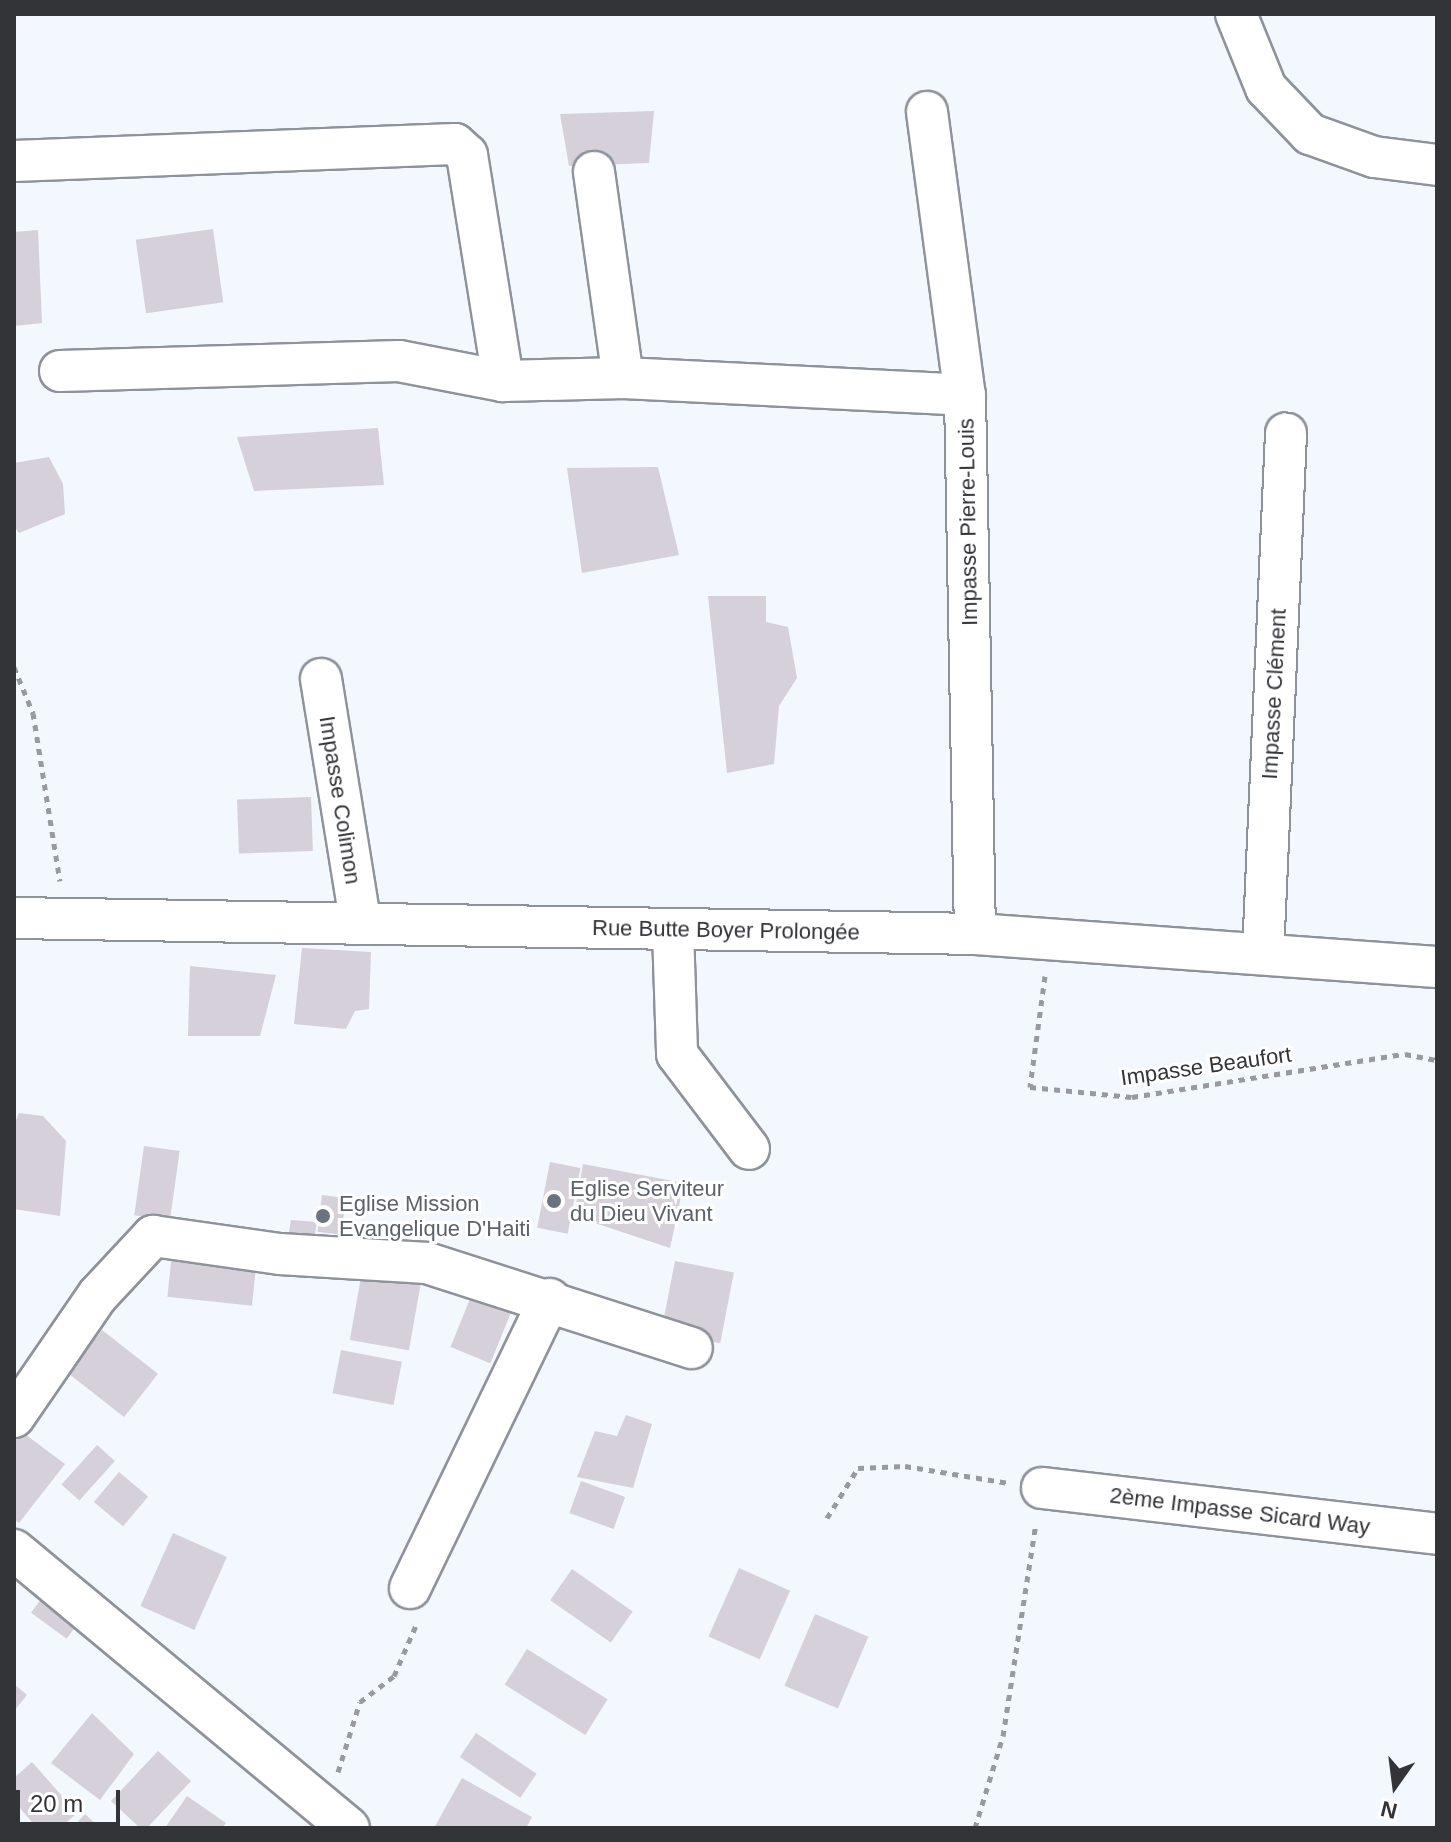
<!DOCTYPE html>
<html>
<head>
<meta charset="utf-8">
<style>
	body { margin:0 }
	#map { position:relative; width:1451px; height:1842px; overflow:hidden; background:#f3f7fe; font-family:Helvetica,sans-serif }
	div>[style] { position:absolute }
	.building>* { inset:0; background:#d5d0d9; transform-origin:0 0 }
	.path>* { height:5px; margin-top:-2.5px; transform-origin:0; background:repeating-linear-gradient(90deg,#989aa0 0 6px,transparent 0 12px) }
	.roads { filter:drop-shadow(2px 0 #8e929b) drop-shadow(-2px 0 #8e929b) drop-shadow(0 2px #8e929b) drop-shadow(0 -2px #8e929b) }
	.minor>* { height:40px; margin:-20px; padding:0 20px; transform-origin:20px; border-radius:20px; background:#fff }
	.dots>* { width:22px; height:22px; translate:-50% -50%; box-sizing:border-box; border:4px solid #fff; border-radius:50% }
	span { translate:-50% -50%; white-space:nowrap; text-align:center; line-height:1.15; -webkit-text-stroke:6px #fff; paint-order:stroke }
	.street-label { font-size:22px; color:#333438 }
	.worship-label { font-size:22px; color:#5b616d }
	.left { translate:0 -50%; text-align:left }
	.frame { position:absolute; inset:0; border:16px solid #333438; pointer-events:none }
	.north { position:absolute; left:1355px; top:1746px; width:80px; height:80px; -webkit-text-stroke:6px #fff; paint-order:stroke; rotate:194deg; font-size:22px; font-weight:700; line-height:32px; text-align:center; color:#333438 }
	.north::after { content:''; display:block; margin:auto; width:28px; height:36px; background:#333438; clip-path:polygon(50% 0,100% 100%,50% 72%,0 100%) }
	.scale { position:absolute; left:16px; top:1790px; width:104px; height:36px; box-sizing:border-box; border:4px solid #333438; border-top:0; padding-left:10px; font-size:24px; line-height:28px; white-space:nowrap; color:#333438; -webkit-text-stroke:6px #fff; paint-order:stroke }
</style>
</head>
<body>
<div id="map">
	<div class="building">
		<i style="clip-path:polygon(654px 111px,649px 163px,569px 166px,560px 114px)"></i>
		<i style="left:213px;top:229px;width:74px;height:78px;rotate:82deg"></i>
		<i style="clip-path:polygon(38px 230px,42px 323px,14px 326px,14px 232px)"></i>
		<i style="clip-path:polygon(378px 428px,384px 485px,254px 491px,237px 437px)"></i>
		<i style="clip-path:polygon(49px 457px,63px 484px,65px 514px,19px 533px,14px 526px,14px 463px)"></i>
		<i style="clip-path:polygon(658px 467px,679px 555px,582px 573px,567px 468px)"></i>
		<i style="clip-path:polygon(708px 596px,766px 596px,766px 622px,788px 627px,797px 678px,779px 706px,774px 764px,727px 773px)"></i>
		<i style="left:311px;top:797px;width:54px;height:74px;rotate:88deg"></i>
		<i style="clip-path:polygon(302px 948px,371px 952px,369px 1009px,355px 1011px,346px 1029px,294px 1024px)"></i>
		<i style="clip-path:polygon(190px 966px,276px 975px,260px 1036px,188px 1036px)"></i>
		<i style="clip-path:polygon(19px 1113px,43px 1116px,66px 1141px,60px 1216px,14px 1209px,14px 1126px)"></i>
		<i style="left:144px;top:1146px;width:36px;height:70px;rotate:8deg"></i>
		<i style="left:550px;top:1162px;width:31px;height:67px;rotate:11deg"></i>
		<i style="clip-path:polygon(583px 1164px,684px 1183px,670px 1248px,574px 1216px)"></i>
		<i style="left:322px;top:1195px;width:24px;height:37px;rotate:7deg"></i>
		<i style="clip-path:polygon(291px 1220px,317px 1222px,313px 1247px,287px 1245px)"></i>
		<i style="left:172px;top:1253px;width:85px;height:44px;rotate:6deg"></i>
		<i style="left:675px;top:1261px;width:60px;height:72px;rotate:11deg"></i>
		<i style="left:362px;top:1271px;width:60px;height:70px;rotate:10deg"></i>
		<i style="left:476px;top:1284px;width:43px;height:68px;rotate:22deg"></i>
		<i style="left:102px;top:1330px;width:71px;height:55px;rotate:38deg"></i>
		<i style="left:341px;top:1350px;width:62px;height:44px;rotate:11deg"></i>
		<i style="clip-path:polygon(626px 1415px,652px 1424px,633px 1488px,577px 1477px,595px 1431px,617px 1436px)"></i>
		<i style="clip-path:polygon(22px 1432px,65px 1464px,19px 1523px,14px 1519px,14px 1442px)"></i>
		<i style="left:97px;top:1445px;width:24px;height:53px;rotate:42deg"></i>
		<i style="left:119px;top:1472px;width:38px;height:39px;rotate:40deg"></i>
		<i style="left:581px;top:1481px;width:47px;height:34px;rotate:20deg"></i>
		<i style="left:173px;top:1533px;width:59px;height:80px;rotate:24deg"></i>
		<i style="left:739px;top:1568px;width:56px;height:75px;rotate:24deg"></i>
		<i style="left:572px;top:1569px;width:74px;height:38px;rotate:35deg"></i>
		<i style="left:44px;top:1595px;width:44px;height:22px;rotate:36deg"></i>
		<i style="left:815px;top:1614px;width:58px;height:78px;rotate:23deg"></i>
		<i style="left:527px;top:1649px;width:95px;height:42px;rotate:32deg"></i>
		<i style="clip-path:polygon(14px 1684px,27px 1695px,14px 1711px)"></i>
		<i style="clip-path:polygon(92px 1713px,134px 1754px,100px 1800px,51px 1763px)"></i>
		<i style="left:476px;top:1733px;width:73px;height:29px;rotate:34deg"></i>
		<i style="clip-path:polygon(158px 1751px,191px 1781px,147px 1828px,140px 1828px,111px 1801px)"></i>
		<i style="clip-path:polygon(32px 1762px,77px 1813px,60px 1828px,37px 1828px,14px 1801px,14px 1778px)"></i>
		<i style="clip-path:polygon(462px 1778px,532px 1817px,526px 1828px,434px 1828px)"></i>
		<i style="clip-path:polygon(187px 1796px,226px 1823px,222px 1828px,165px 1828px)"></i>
		<i style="clip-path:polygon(85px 1814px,100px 1828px,72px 1828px)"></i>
	</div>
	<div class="path">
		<i style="left:14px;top:667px;width:50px;rotate:67.6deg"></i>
		<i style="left:33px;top:713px;width:170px;rotate:80.9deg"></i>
		<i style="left:1045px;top:976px;width:112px;rotate:97.7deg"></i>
		<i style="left:1030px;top:1087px;width:102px;rotate:5.6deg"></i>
		<i style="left:1132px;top:1097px;width:276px;rotate:-9deg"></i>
		<i style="left:1405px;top:1054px;width:33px;rotate:11deg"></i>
		<i style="left:827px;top:1518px;width:59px;rotate:-58.2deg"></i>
		<i style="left:858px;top:1468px;width:47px;rotate:-2.4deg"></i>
		<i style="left:905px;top:1466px;width:105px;rotate:9.3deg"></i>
		<i style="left:338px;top:1772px;width:73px;rotate:-72.6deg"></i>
		<i style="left:360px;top:1702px;width:43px;rotate:-37.4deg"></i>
		<i style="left:394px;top:1676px;width:58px;rotate:-66.5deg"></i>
		<i style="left:975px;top:1828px;width:96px;rotate:-73.1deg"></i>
		<i style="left:1003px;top:1736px;width:215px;rotate:-81.2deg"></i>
	</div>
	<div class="roads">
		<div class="minor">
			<i style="left:1236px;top:14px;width:80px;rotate:67.9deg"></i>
			<i style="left:1266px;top:88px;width:64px;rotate:46.3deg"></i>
			<i style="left:1310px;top:134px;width:68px;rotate:19.8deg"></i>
			<i style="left:1374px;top:157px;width:64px;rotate:7.2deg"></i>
			<i style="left:927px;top:112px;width:286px;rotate:82.4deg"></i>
			<i style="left:965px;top:395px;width:539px;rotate:88.94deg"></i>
			<i style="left:14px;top:161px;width:441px;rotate:-2.2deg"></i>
			<i style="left:455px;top:144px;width:16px;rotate:43deg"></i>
			<i style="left:467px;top:155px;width:229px;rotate:80.9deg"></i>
			<i style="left:594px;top:172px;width:208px;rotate:82deg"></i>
			<i style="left:60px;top:371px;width:339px;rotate:-1.7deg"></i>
			<i style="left:399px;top:361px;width:106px;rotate:10.9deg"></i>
			<i style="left:503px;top:381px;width:120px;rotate:-1.4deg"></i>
			<i style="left:623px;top:378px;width:342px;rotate:2.8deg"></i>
			<i style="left:321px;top:679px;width:245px;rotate:80.8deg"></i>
			<i style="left:14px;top:918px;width:961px;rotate:0.95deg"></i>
			<i style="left:975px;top:934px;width:463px;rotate:4.1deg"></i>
			<i style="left:673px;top:931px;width:123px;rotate:88.1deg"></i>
			<i style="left:677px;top:1054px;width:119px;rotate:52.8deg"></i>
			<i style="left:1263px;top:954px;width:521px;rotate:-87.47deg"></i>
			<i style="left:14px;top:1417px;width:148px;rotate:-55.5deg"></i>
			<i style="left:98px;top:1295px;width:81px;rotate:-47deg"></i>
			<i style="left:153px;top:1236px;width:128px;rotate:8.1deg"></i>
			<i style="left:280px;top:1254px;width:147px;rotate:3.5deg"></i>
			<i style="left:427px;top:1263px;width:278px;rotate:17.8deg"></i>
			<i style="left:1042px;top:1488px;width:398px;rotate:6.6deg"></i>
			<i style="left:14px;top:1550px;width:435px;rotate:39.7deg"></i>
			<i style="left:410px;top:1588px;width:321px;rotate:-64.2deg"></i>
		</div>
	</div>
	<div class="dots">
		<i style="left:554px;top:1201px;background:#6b7280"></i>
		<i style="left:323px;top:1216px;background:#6b7280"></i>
	</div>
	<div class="street-label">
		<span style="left:968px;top:522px;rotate:-91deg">Impasse Pierre-Louis</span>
		<span style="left:1274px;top:694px;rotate:-87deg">Impasse Clément</span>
		<span style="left:340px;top:800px;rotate:81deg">Impasse Colimon</span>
		<span style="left:726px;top:930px;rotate:1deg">Rue Butte Boyer Prolongée</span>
		<span style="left:1206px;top:1066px;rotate:-8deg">Impasse Beaufort</span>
		<span style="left:1240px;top:1511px;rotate:7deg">2ème Impasse Sicard Way</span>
	</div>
	<div class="worship-label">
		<span class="left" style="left:570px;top:1201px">Eglise Serviteur<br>du Dieu Vivant</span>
		<span class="left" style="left:339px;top:1216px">Eglise Mission<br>Evangelique D'Haiti</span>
	</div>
	<div class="frame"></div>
	<div class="north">N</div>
	<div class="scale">20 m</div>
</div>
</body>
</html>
